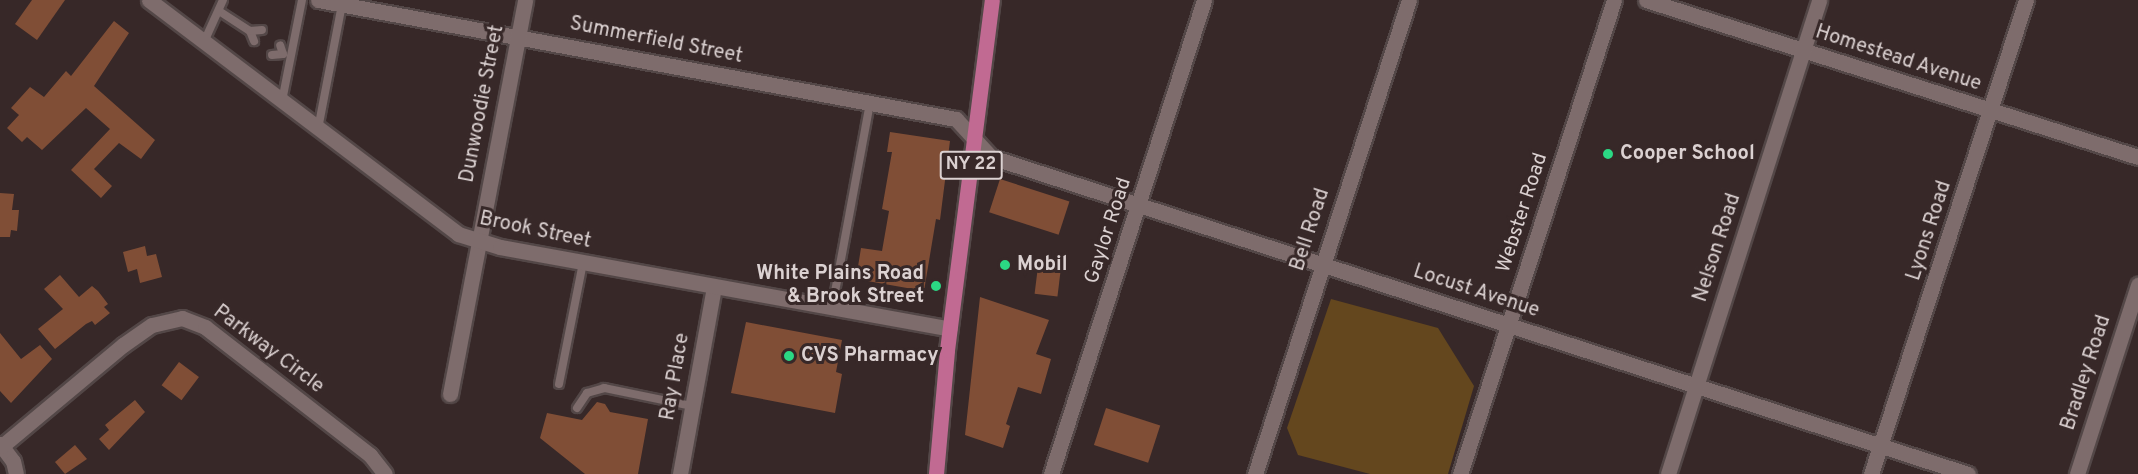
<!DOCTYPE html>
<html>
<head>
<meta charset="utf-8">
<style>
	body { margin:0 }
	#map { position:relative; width:2138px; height:474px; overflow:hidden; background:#372828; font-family:Overpass,sans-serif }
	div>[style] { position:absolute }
	.green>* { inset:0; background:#64471e }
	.building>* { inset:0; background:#804e36; transform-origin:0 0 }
	.roads { filter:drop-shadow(2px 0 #534747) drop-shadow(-2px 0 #534747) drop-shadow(0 2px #534747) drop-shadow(0 -2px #534747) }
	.lane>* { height:8px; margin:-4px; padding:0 4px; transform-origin:4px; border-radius:4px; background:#7e6c6c }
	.street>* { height:15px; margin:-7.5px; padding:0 7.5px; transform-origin:7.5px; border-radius:7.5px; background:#7e6c6c }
	.secondary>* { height:15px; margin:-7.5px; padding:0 7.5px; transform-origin:7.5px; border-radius:7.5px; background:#7e6c6c }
	.primary>* { height:15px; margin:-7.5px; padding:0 7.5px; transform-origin:7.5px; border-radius:7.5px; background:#c16a92 }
	.dots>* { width:16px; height:16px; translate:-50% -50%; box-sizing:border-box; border:3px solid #372828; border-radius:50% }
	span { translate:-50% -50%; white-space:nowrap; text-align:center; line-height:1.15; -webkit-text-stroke:6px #372828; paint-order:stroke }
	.shield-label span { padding:2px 4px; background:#372828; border:2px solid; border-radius:4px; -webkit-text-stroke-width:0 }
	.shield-label { font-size:18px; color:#dbd1d1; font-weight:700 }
	.street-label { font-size:20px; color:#dbd1d1 }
	.poi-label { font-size:20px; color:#dbd1d1; font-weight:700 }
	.left { translate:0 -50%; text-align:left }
	.right { translate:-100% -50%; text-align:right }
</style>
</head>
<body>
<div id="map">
	<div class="green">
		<i style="clip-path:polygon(1331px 299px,1438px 328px,1474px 386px,1448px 474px,1370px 474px,1298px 455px,1287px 428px)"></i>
	</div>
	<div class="building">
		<i style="clip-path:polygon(32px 0,65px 0,37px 40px,15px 24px)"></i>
		<i style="clip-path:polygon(114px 21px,129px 33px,94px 86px,155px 140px,141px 159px,119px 143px,94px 169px,112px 186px,101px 198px,71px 170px,110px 129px,86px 108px,42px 150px,27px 137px,22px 142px,7px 128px,19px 115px,11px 108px,30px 87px,44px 97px,66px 71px,71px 76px)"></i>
		<i style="clip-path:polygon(890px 132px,950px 141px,940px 220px,936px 219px,924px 291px,856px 279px,861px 248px,882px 251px,889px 211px,882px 209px,892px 152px,887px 152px)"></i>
		<i style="left:1000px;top:179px;width:73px;height:35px;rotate:18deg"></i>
		<i style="clip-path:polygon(0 193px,14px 194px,12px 210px,19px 210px,17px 231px,11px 230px,10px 237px,0 237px)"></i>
		<i style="clip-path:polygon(145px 246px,147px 256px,156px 254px,162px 277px,140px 283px,137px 269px,128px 272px,123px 252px)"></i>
		<i style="left:1039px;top:258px;width:23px;height:36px;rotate:7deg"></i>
		<i style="clip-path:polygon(60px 275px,79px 297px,92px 286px,98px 291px,108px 304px,104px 307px,110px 313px,95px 325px,92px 321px,86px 324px,55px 349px,38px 329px,63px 309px,44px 289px)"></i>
		<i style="clip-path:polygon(980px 297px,1049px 320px,1036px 354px,1051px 359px,1041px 394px,1018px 387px,1006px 424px,1010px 426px,1003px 448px,965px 435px)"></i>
		<i style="clip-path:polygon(746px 322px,842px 340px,836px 372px,842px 374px,835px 413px,731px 393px)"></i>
		<i style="clip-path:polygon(0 333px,21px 359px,40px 345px,52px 359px,11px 403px,0 391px)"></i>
		<i style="left:179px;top:362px;width:25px;height:29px;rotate:37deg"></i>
		<i style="clip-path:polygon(135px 400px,145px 412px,109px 450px,99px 439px,109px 430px,105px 425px)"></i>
		<i style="clip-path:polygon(597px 402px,605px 404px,610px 412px,648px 419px,638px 474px,585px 474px,540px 438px,547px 413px,582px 420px)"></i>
		<i style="left:1106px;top:408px;width:57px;height:39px;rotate:18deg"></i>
		<i style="clip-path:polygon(75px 445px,87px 459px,65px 474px,55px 462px)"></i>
	</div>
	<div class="roads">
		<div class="lane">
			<i style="left:219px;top:11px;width:37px;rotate:33deg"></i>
			<i style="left:250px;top:31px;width:11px;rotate:68deg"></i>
			<i style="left:250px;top:31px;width:12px;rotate:-5deg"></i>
			<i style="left:204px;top:42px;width:46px;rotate:-65.7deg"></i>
			<i style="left:272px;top:55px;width:11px;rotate:-5deg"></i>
			<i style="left:283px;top:54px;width:9px;rotate:-108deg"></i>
			<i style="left:282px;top:101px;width:103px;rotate:-78.8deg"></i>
			<i style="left:318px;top:129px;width:127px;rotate:-79.1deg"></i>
			<i style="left:832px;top:308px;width:208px;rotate:-79.5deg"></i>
			<i style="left:559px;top:384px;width:123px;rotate:-78.8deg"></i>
			<i style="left:577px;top:408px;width:18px;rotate:-56deg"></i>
			<i style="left:587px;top:393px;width:18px;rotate:-16deg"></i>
			<i style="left:604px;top:388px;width:90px;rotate:11.6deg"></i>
		</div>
		<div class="street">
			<i style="left:318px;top:0;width:649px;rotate:10.57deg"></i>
			<i style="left:956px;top:119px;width:52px;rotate:47.4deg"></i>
			<i style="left:991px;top:157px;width:1027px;rotate:17.98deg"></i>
			<i style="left:1646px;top:0;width:516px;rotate:17.7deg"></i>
			<i style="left:450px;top:394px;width:401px;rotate:-79.2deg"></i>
			<i style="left:0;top:444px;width:21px;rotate:53deg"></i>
			<i style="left:13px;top:461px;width:13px;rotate:77deg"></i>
			<i style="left:2px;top:446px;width:158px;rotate:-39.9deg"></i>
			<i style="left:123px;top:345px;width:35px;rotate:-35deg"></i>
			<i style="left:152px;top:325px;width:31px;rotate:-13deg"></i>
			<i style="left:182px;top:318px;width:25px;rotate:21deg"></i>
			<i style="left:205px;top:327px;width:209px;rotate:37.8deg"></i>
			<i style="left:370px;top:455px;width:24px;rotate:52deg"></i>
			<i style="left:680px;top:474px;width:190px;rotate:-79.7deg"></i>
			<i style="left:1051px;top:474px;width:498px;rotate:-72.1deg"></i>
			<i style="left:1255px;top:474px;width:498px;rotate:-72deg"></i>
			<i style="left:1460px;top:474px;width:498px;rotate:-72deg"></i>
			<i style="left:1668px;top:474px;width:497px;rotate:-72.3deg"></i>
			<i style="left:1871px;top:474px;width:499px;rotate:-71.9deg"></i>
			<i style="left:2077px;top:474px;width:199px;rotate:-72.1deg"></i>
		</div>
		<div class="secondary">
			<i style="left:149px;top:0;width:388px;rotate:37.1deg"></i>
			<i style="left:458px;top:234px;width:44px;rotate:17.2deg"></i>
			<i style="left:500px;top:247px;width:457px;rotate:10.3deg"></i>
		</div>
		<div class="primary">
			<i style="left:936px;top:474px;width:124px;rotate:-84.9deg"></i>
			<i style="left:947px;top:350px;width:353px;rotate:-82.7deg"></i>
		</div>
	</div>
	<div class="dots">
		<i style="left:1608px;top:154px;background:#2bd884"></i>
		<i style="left:1005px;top:265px;background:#2bd884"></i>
		<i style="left:936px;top:286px;background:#2bd884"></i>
		<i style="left:789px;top:356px;background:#2bd884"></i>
	</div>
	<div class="shield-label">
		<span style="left:971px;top:165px">NY 22</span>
	</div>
	<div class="street-label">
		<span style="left:656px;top:41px;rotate:11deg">Summerfield Street</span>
		<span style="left:1898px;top:59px;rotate:18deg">Homestead Avenue</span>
		<span style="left:483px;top:104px;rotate:-79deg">Dunwoodie Street</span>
		<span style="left:1523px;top:213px;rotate:-72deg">Webster Road</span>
		<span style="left:1311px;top:230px;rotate:-72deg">Bell Road</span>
		<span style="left:535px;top:231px;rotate:12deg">Brook Street</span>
		<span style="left:1109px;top:231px;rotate:-72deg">Gaylor Road</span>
		<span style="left:1930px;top:231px;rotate:-72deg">Lyons Road</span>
		<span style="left:1718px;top:248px;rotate:-72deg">Nelson Road</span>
		<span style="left:1476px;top:292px;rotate:18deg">Locust Avenue</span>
		<span style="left:268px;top:350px;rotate:37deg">Parkway Circle</span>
		<span style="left:2087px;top:373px;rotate:-72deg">Bradley Road</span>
		<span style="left:676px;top:377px;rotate:-80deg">Ray Place</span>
	</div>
	<div class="poi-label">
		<span class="left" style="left:1620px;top:154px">Cooper School</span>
		<span class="left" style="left:1017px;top:265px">Mobil</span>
		<span class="right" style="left:924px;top:286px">White Plains Road<br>&amp; Brook Street</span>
		<span class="left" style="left:801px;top:356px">CVS Pharmacy</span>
	</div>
</div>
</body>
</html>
